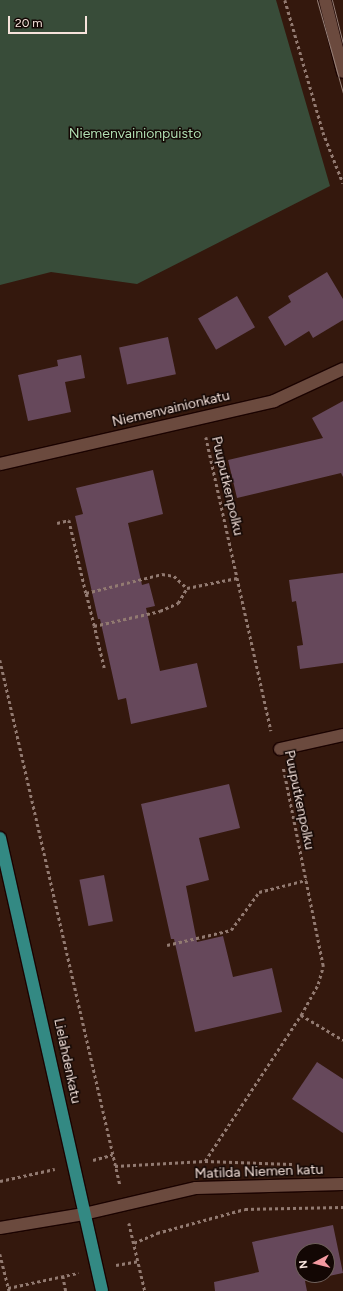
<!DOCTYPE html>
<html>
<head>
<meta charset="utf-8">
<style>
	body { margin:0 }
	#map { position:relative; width:343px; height:1291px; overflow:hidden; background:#34180d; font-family:Figtree,sans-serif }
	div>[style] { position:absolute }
	.green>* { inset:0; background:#384c39 }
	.building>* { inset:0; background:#66485b; transform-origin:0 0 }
	.path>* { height:2.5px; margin-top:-1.25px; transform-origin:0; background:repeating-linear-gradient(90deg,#927a71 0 3px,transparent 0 6px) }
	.roads { filter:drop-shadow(1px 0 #1b0300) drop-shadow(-1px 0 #1b0300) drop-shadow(0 1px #1b0300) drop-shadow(0 -1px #1b0300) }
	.minor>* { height:12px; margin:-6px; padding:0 6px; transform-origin:6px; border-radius:6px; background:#6b4a3e }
	.major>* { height:12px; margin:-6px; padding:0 6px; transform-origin:6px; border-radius:6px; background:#338983 }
	.tram>* { height:1px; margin:-0.5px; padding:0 0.5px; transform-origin:0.5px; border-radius:0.5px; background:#978077 }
	span { translate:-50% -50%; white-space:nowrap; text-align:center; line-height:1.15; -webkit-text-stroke:3px #130704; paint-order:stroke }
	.park-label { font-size:14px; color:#afddb1 }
	.street-label { font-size:14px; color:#f7e3dc }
	.north { position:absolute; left:295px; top:1243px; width:40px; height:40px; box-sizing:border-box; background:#130704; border:1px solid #6e5f5a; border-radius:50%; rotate:263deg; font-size:11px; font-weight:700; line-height:16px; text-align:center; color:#f7e3dc }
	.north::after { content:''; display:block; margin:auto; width:14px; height:18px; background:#f49aa1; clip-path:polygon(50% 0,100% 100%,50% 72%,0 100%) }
	.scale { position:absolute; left:8px; top:16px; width:79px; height:18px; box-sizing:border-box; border:2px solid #f7e3dc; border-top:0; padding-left:5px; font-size:12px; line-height:14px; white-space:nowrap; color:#f7e3dc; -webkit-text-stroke:3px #130704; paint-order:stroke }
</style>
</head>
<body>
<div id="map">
	<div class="green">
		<i style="clip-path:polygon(0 0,276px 0,330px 186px,137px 284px,51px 272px,0 285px)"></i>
	</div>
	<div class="building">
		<i style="clip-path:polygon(327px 272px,343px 299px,343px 320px,313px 338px,309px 331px,285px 346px,268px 317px,291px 302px,288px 296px)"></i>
		<i style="left:237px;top:296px;width:36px;height:45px;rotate:60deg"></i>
		<i style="left:168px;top:337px;width:38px;height:50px;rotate:78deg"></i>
		<i style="clip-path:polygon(81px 355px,85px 378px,65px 382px,71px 412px,28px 421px,18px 375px,58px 366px,57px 360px)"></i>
		<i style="clip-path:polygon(343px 401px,343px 477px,341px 473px,237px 498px,228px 460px,323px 438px,312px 418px)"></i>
		<i style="clip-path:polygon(153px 470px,163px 514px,128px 523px,142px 585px,149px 583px,155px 606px,146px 608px,160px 671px,197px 663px,207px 707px,131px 724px,126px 698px,118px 700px,100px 619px,98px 619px,75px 516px,83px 514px,76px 488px)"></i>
		<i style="clip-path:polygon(343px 573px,343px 663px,300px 669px,297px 646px,303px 645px,296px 601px,292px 602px,289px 580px)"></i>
		<i style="clip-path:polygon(229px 784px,240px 828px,199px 838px,209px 880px,186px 886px,197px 942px,223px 936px,233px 977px,272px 968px,282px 1012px,195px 1032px,174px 939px,171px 939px,141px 804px)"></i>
		<i style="left:104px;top:875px;width:47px;height:25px;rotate:79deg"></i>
		<i style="clip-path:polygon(317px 1062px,343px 1079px,343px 1133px,292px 1099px)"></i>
		<i style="clip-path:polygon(evenodd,333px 1225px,343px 1273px,305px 1281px,307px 1291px,215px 1291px,214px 1282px,259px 1272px,252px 1242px,333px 1225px,303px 1251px,327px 1251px,327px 1275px,303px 1275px,303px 1251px)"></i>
	</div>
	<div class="path">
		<i style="left:285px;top:0;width:137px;rotate:73.9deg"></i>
		<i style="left:323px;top:132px;width:55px;rotate:68.6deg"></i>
		<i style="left:206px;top:437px;width:301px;rotate:77.5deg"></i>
		<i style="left:57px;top:523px;width:12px;rotate:-14deg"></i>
		<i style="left:69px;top:520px;width:75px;rotate:76.9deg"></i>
		<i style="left:94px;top:626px;width:34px;rotate:-104deg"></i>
		<i style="left:86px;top:593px;width:78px;rotate:-14deg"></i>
		<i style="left:162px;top:574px;width:12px;rotate:9deg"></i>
		<i style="left:174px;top:576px;width:18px;rotate:43deg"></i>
		<i style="left:0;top:660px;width:539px;rotate:77.12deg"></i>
		<i style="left:104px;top:668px;width:43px;rotate:-103.4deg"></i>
		<i style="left:94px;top:626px;width:68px;rotate:-12.8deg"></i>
		<i style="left:160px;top:611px;width:20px;rotate:-24deg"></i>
		<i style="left:178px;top:603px;width:17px;rotate:-59deg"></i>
		<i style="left:187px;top:588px;width:51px;rotate:-11.3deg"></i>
		<i style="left:167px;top:945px;width:66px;rotate:-13.2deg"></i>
		<i style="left:231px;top:930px;width:47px;rotate:-53.6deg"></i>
		<i style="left:259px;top:892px;width:49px;rotate:-14.3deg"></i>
		<i style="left:301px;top:1015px;width:49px;rotate:30.8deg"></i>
		<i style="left:93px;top:1160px;width:20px;rotate:-15deg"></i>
		<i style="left:205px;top:1161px;width:175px;rotate:-56.7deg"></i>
		<i style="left:301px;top:1015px;width:35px;rotate:-61deg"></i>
		<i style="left:318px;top:984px;width:19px;rotate:-74deg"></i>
		<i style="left:323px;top:966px;width:203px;rotate:-101.4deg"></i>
		<i style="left:115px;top:1166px;width:90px;rotate:-3.2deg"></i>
		<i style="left:205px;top:1161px;width:87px;rotate:2deg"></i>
		<i style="left:0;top:1181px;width:56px;rotate:-12.3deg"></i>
		<i style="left:129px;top:1223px;width:70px;rotate:76.8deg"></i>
		<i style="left:134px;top:1243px;width:25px;rotate:-23deg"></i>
		<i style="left:157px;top:1233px;width:91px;rotate:-15.3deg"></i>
		<i style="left:245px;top:1209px;width:98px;rotate:-1.2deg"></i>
		<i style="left:0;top:1254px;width:38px;rotate:76deg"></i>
		<i style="left:116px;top:1265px;width:22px;rotate:-10deg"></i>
		<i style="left:63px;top:1276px;width:15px;rotate:79deg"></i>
		<i style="left:8px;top:1288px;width:72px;rotate:-12.1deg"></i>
	</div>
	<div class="roads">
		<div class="minor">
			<i style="left:325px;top:0;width:74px;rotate:76deg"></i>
			<i style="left:0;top:464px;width:281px;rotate:-12.9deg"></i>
			<i style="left:274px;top:401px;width:76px;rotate:-24.9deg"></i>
			<i style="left:280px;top:749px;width:65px;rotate:-12.5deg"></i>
			<i style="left:0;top:1228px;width:85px;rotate:-9.5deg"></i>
			<i style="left:84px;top:1214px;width:115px;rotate:-13.1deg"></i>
			<i style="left:196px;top:1188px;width:147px;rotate:-1.6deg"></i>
		</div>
		<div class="major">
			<i style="left:0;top:838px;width:464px;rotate:77.3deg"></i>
		</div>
	</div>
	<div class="tram">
		<i style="left:317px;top:0;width:97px;rotate:74.4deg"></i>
		<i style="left:332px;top:0;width:45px;rotate:76deg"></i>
	</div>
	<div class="park-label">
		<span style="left:135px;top:134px">Niemenvainionpuisto</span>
	</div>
	<div class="street-label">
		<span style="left:171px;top:409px;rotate:-13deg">Niemenvainionkatu</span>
		<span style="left:227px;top:486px;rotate:77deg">Puuputkenpolku</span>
		<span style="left:299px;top:800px;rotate:78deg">Puuputkenpolku</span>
		<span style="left:67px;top:1061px;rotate:78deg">Lielahdenkatu</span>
		<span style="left:259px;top:1172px;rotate:-2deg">Matilda Niemen katu</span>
	</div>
	<div class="north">N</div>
	<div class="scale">20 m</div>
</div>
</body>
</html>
